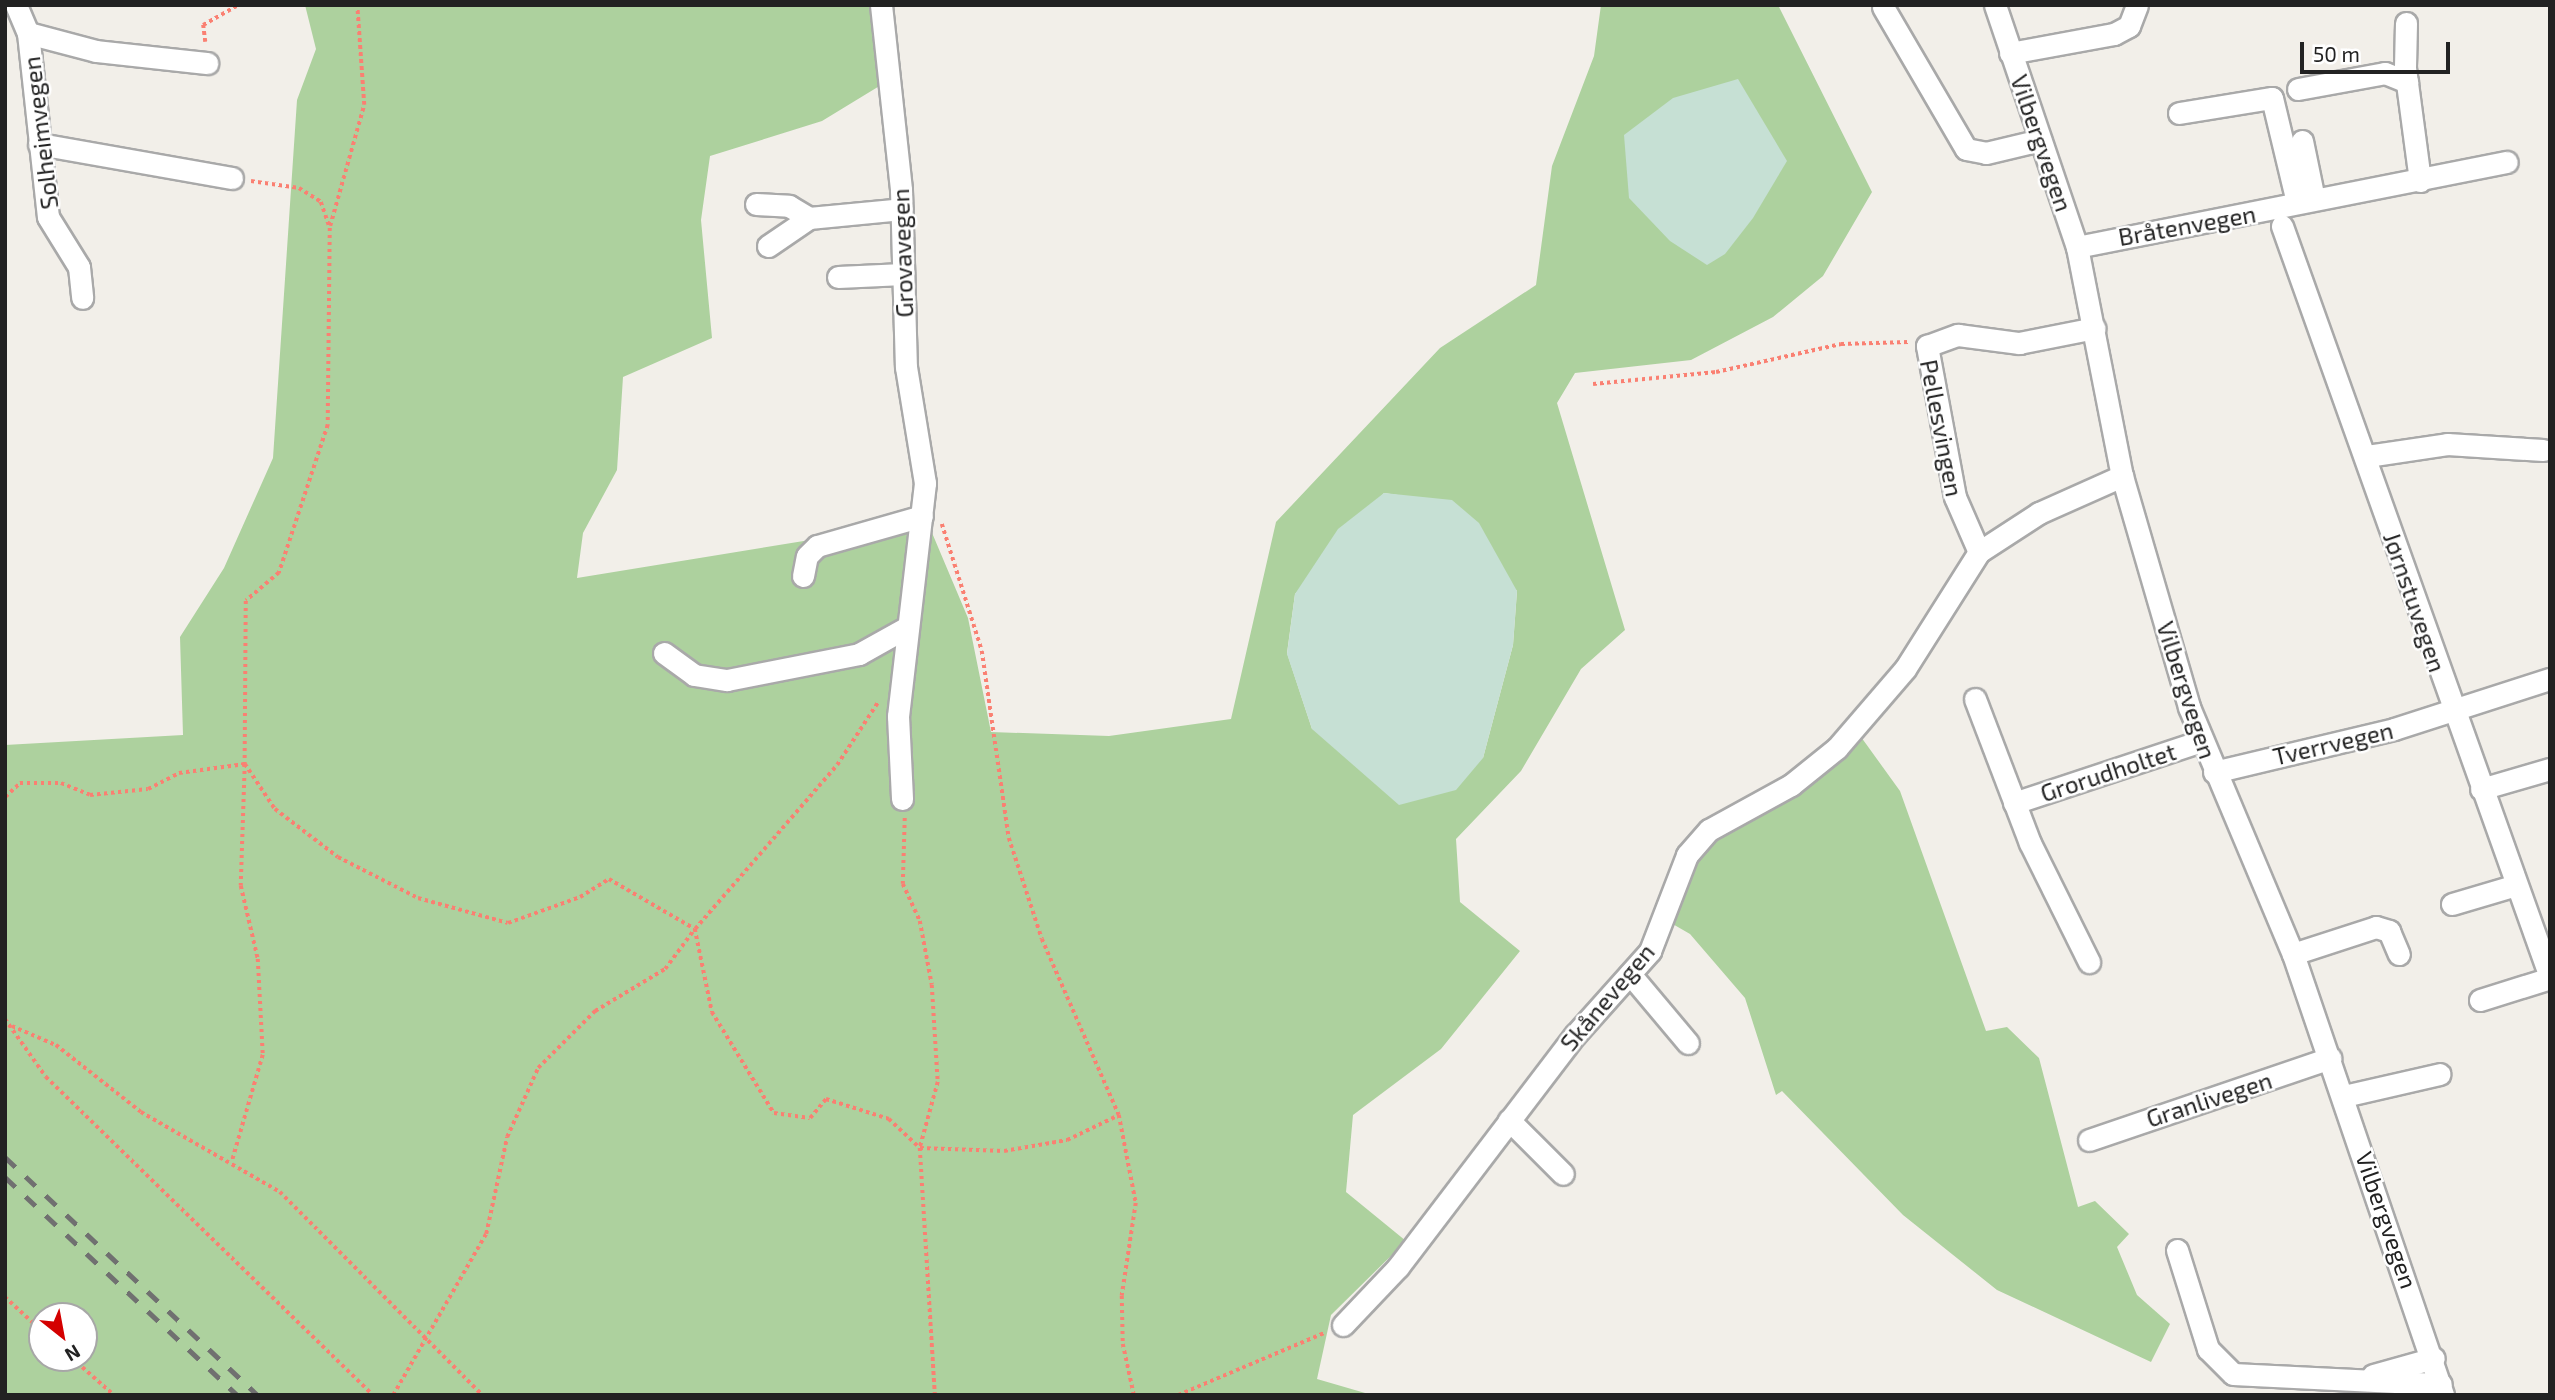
<!DOCTYPE html>
<html>
<head>
<meta charset="utf-8">
<style>
	body { margin:0 }
	#map { position:relative; width:2555px; height:1400px; overflow:hidden; background:#f2efe9; font-family:"Exo 2",sans-serif }
	div>[style] { position:absolute }
	.forest>* { inset:0; background:#add19e }
	.wetland>* { inset:0; background:#c6e0d4 }
	.path>* { height:3.5px; margin-top:-1.75px; transform-origin:0; background:repeating-linear-gradient(90deg,#fa8072 0 3.5px,transparent 0 7px) }
	.roads { filter:drop-shadow(2px 0 #a9a9a9) drop-shadow(-2px 0 #a9a9a9) drop-shadow(0 2px #a9a9a9) drop-shadow(0 -2px #a9a9a9) }
	.minor>* { height:21px; margin:-10.5px; padding:0 10.5px; transform-origin:10.5px; border-radius:10.5px; background:#fff }
	.rail>* { height:5px; margin-top:-2.5px; transform-origin:0; background:repeating-linear-gradient(90deg,#707070 0 14px,transparent 0 28px) }
	span { translate:-50% -50%; white-space:nowrap; text-align:center; line-height:1.15; -webkit-text-stroke:5px #fff; paint-order:stroke }
	.street-label { font-size:24px; color:#222 }
	.frame { position:absolute; inset:0; border:7px solid #222; pointer-events:none }
	.north { position:absolute; left:28px; top:1302px; width:70px; height:70px; box-sizing:border-box; background:#fff; border:2px solid #a7a7a7; border-radius:50%; rotate:149deg; font-size:19px; font-weight:700; line-height:28px; text-align:center; color:#222 }
	.north::after { content:''; display:block; margin:auto; width:24px; height:32px; background:#d40000; clip-path:polygon(50% 0,100% 100%,50% 72%,0 100%) }
	.scale { position:absolute; left:2300px; top:42px; width:150px; height:32px; box-sizing:border-box; border:4px solid #222; border-top:0; padding-left:9px; font-size:21px; line-height:24px; white-space:nowrap; color:#222; -webkit-text-stroke:5px #fff; paint-order:stroke }
</style>
</head>
<body>
<div id="map">
	<div class="forest">
		<i style="clip-path:polygon(evenodd,305px 5px,877px 5px,886px 82px,822px 121px,710px 156px,701px 220px,712px 338px,623px 377px,617px 470px,583px 533px,577px 578px,927px 521px,968px 618px,991px 732px,1109px 736px,1231px 719px,1276px 522px,1440px 348px,1536px 285px,1552px 166px,1594px 56px,1601px 5px,1778px 5px,1872px 192px,1823px 276px,1773px 317px,1691px 360px,1575px 373px,1557px 403px,1625px 630px,1581px 669px,1521px 771px,1456px 839px,1460px 902px,1520px 951px,1441px 1049px,1353px 1115px,1346px 1192px,1406px 1241px,1331px 1315px,1317px 1379px,1372px 1395px,5px 1395px,5px 745px,183px 735px,180px 637px,224px 568px,273px 458px,297px 100px,316px 49px,305px 5px,1384px 493px,1432px 500px,1517px 591px,1513px 645px,1483px 758px,1312px 729px,1287px 653px,1295px 594px,1384px 493px,305px 5px,42px 1316px,84px 1316px,84px 1358px,42px 1358px,42px 1316px)"></i>
		<i style="clip-path:polygon(1856px 730px,1900px 791px,1986px 1031px,2007px 1027px,2039px 1058px,2078px 1207px,2095px 1201px,2129px 1234px,2117px 1247px,2137px 1295px,2170px 1324px,2151px 1362px,1997px 1290px,1903px 1215px,1782px 1091px,1776px 1095px,1745px 998px,1690px 934px,1664px 919px,1706px 831px)"></i>
	</div>
	<div class="wetland">
		<i style="clip-path:polygon(1738px 79px,1787px 161px,1753px 218px,1725px 254px,1707px 265px,1670px 241px,1629px 198px,1624px 135px,1673px 98px)"></i>
		<i style="clip-path:polygon(1384px 493px,1452px 500px,1479px 523px,1517px 591px,1513px 645px,1483px 758px,1456px 790px,1399px 805px,1312px 729px,1287px 654px,1295px 594px,1338px 529px)"></i>
	</div>
	<div class="path">
		<i style="left:205px;top:42px;width:17px;rotate:-97deg"></i>
		<i style="left:203px;top:25px;width:40px;rotate:-29.7deg"></i>
		<i style="left:251px;top:181px;width:49px;rotate:8.3deg"></i>
		<i style="left:299px;top:188px;width:26px;rotate:32deg"></i>
		<i style="left:321px;top:202px;width:28px;rotate:71deg"></i>
		<i style="left:330px;top:228px;width:197px;rotate:90.6deg"></i>
		<i style="left:328px;top:425px;width:156px;rotate:108.3deg"></i>
		<i style="left:279px;top:573px;width:43px;rotate:139.7deg"></i>
		<i style="left:246px;top:601px;width:163px;rotate:90.4deg"></i>
		<i style="left:245px;top:764px;width:54px;rotate:56.3deg"></i>
		<i style="left:275px;top:809px;width:79px;rotate:37.3deg"></i>
		<i style="left:338px;top:857px;width:90px;rotate:27.1deg"></i>
		<i style="left:418px;top:898px;width:93px;rotate:15.5deg"></i>
		<i style="left:508px;top:923px;width:77px;rotate:-19.9deg"></i>
		<i style="left:580px;top:897px;width:34px;rotate:-32deg"></i>
		<i style="left:609px;top:879px;width:99px;rotate:30.2deg"></i>
		<i style="left:695px;top:929px;width:217px;rotate:-49.1deg"></i>
		<i style="left:837px;top:765px;width:75px;rotate:-56.9deg"></i>
		<i style="left:330px;top:226px;width:126px;rotate:-74.3deg"></i>
		<i style="left:364px;top:105px;width:100px;rotate:-94deg"></i>
		<i style="left:1593px;top:384px;width:124px;rotate:-5.6deg"></i>
		<i style="left:1716px;top:372px;width:128px;rotate:-12.6deg"></i>
		<i style="left:1841px;top:344px;width:67px;rotate:-1.7deg"></i>
		<i style="left:942px;top:524px;width:133px;rotate:72.5deg"></i>
		<i style="left:982px;top:651px;width:189px;rotate:81.8deg"></i>
		<i style="left:1009px;top:838px;width:106px;rotate:71.9deg"></i>
		<i style="left:1042px;top:939px;width:192px;rotate:66.4deg"></i>
		<i style="left:1119px;top:1115px;width:90px;rotate:79.1deg"></i>
		<i style="left:1136px;top:1203px;width:94px;rotate:98.6deg"></i>
		<i style="left:1122px;top:1296px;width:48px;rotate:88.8deg"></i>
		<i style="left:1123px;top:1344px;width:52px;rotate:77.8deg"></i>
		<i style="left:5px;top:797px;width:21px;rotate:-43deg"></i>
		<i style="left:20px;top:783px;width:41px"></i>
		<i style="left:61px;top:783px;width:31px;rotate:22deg"></i>
		<i style="left:90px;top:795px;width:58px;rotate:-5.9deg"></i>
		<i style="left:148px;top:789px;width:35px;rotate:-27deg"></i>
		<i style="left:179px;top:773px;width:67px;rotate:-7.8deg"></i>
		<i style="left:245px;top:764px;width:122px;rotate:91.9deg"></i>
		<i style="left:241px;top:886px;width:75px;rotate:76.9deg"></i>
		<i style="left:258px;top:959px;width:96px;rotate:87deg"></i>
		<i style="left:263px;top:1055px;width:111px;rotate:106.2deg"></i>
		<i style="left:905px;top:818px;width:66px;rotate:91.7deg"></i>
		<i style="left:903px;top:884px;width:41px;rotate:65.3deg"></i>
		<i style="left:920px;top:921px;width:65px;rotate:79.4deg"></i>
		<i style="left:932px;top:985px;width:97px;rotate:86.5deg"></i>
		<i style="left:938px;top:1082px;width:68px;rotate:105.3deg"></i>
		<i style="left:920px;top:1148px;width:84px;rotate:2deg"></i>
		<i style="left:1004px;top:1151px;width:64px;rotate:-9.9deg"></i>
		<i style="left:1067px;top:1140px;width:58px;rotate:-25.7deg"></i>
		<i style="left:695px;top:929px;width:85px;rotate:78.4deg"></i>
		<i style="left:712px;top:1012px;width:119px;rotate:58.5deg"></i>
		<i style="left:774px;top:1113px;width:36px;rotate:8deg"></i>
		<i style="left:810px;top:1118px;width:25px;rotate:-50deg"></i>
		<i style="left:826px;top:1099px;width:66px;rotate:17.6deg"></i>
		<i style="left:889px;top:1119px;width:42px;rotate:43.1deg"></i>
		<i style="left:920px;top:1148px;width:247px;rotate:86.5deg"></i>
		<i style="left:5px;top:1019px;width:71px;rotate:54.7deg"></i>
		<i style="left:46px;top:1077px;width:456px;rotate:44.2deg"></i>
		<i style="left:12px;top:1026px;width:48px;rotate:23.4deg"></i>
		<i style="left:56px;top:1045px;width:108px;rotate:38.2deg"></i>
		<i style="left:141px;top:1112px;width:160px;rotate:29.9deg"></i>
		<i style="left:280px;top:1192px;width:286px;rotate:45.1deg"></i>
		<i style="left:5px;top:1297px;width:50px;rotate:42.6deg"></i>
		<i style="left:72px;top:1358px;width:56px;rotate:41.4deg"></i>
		<i style="left:393px;top:1395px;width:186px;rotate:-60deg"></i>
		<i style="left:486px;top:1234px;width:99px;rotate:-77.8deg"></i>
		<i style="left:507px;top:1137px;width:76px;rotate:-65.8deg"></i>
		<i style="left:538px;top:1068px;width:81px;rotate:-45deg"></i>
		<i style="left:595px;top:1011px;width:82px;rotate:-31deg"></i>
		<i style="left:665px;top:969px;width:49px;rotate:-53.4deg"></i>
		<i style="left:1178px;top:1395px;width:159px;rotate:-23deg"></i>
	</div>
	<div class="roads">
		<div class="minor">
			<i style="left:16px;top:5px;width:30px;rotate:67deg"></i>
			<i style="left:28px;top:33px;width:185px;rotate:83.8deg"></i>
			<i style="left:48px;top:217px;width:59px;rotate:58.2deg"></i>
			<i style="left:79px;top:267px;width:31px;rotate:84deg"></i>
			<i style="left:881px;top:5px;width:186px;rotate:83.8deg"></i>
			<i style="left:901px;top:190px;width:177px;rotate:88.4deg"></i>
			<i style="left:906px;top:367px;width:118px;rotate:80.7deg"></i>
			<i style="left:925px;top:483px;width:235px;rotate:96.6deg"></i>
			<i style="left:898px;top:716px;width:83px;rotate:87.2deg"></i>
			<i style="left:1995px;top:5px;width:256px;rotate:71.3deg"></i>
			<i style="left:2077px;top:247px;width:233px;rotate:78.9deg"></i>
			<i style="left:2122px;top:476px;width:241px;rotate:73.8deg"></i>
			<i style="left:2189px;top:707px;width:268px;rotate:67.2deg"></i>
			<i style="left:2293px;top:954px;width:466px;rotate:71.2deg"></i>
			<i style="left:1883px;top:7px;width:164px;rotate:59.7deg"></i>
			<i style="left:1966px;top:149px;width:20px;rotate:11deg"></i>
			<i style="left:1986px;top:153px;width:56px;rotate:-13.5deg"></i>
			<i style="left:2406px;top:23px;width:45px;rotate:91.3deg"></i>
			<i style="left:2405px;top:68px;width:114px;rotate:82.4deg"></i>
			<i style="left:28px;top:33px;width:70px;rotate:14.8deg"></i>
			<i style="left:96px;top:51px;width:112px;rotate:6.2deg"></i>
			<i style="left:2010px;top:53px;width:106px;rotate:-10.4deg"></i>
			<i style="left:2114px;top:34px;width:17px;rotate:-28deg"></i>
			<i style="left:2129px;top:26px;width:22px;rotate:-69deg"></i>
			<i style="left:2298px;top:89px;width:88px;rotate:-10.4deg"></i>
			<i style="left:2385px;top:73px;width:24px;rotate:22deg"></i>
			<i style="left:2179px;top:113px;width:94px;rotate:-9.2deg"></i>
			<i style="left:2272px;top:98px;width:107px;rotate:76.5deg"></i>
			<i style="left:2302px;top:141px;width:59px;rotate:78.3deg"></i>
			<i style="left:39px;top:144px;width:196px;rotate:10deg"></i>
			<i style="left:756px;top:204px;width:33px;rotate:3deg"></i>
			<i style="left:789px;top:206px;width:23px;rotate:31deg"></i>
			<i style="left:2282px;top:226px;width:797px;rotate:70.36deg"></i>
			<i style="left:768px;top:246px;width:50px;rotate:-34.3deg"></i>
			<i style="left:809px;top:218px;width:93px;rotate:-5.5deg"></i>
			<i style="left:2077px;top:247px;width:438px;rotate:-11.2deg"></i>
			<i style="left:838px;top:277px;width:65px;rotate:-2.6deg"></i>
			<i style="left:2367px;top:456px;width:81px;rotate:-8.5deg"></i>
			<i style="left:2447px;top:444px;width:96px;rotate:3.6deg"></i>
			<i style="left:1979px;top:552px;width:60px;rotate:-113.6deg"></i>
			<i style="left:1955px;top:497px;width:154px;rotate:-100.5deg"></i>
			<i style="left:1927px;top:346px;width:33px;rotate:-20deg"></i>
			<i style="left:1958px;top:335px;width:62px;rotate:7.5deg"></i>
			<i style="left:2019px;top:343px;width:77px;rotate:-11.2deg"></i>
			<i style="left:803px;top:576px;width:20px;rotate:-79deg"></i>
			<i style="left:807px;top:556px;width:14px;rotate:-45deg"></i>
			<i style="left:817px;top:546px;width:109px;rotate:-15.9deg"></i>
			<i style="left:664px;top:653px;width:37px;rotate:36deg"></i>
			<i style="left:694px;top:675px;width:33px;rotate:9deg"></i>
			<i style="left:727px;top:680px;width:135px;rotate:-11.1deg"></i>
			<i style="left:859px;top:654px;width:51px;rotate:-29.1deg"></i>
			<i style="left:1975px;top:699px;width:154px;rotate:69.1deg"></i>
			<i style="left:2030px;top:843px;width:133px;rotate:63.6deg"></i>
			<i style="left:2214px;top:772px;width:185px;rotate:-13.4deg"></i>
			<i style="left:2394px;top:729px;width:164px;rotate:-17.8deg"></i>
			<i style="left:2481px;top:789px;width:72px;rotate:-16.2deg"></i>
			<i style="left:2014px;top:803px;width:198px;rotate:-18.3deg"></i>
			<i style="left:2452px;top:904px;width:67px;rotate:-16.5deg"></i>
			<i style="left:2293px;top:954px;width:87px;rotate:-18deg"></i>
			<i style="left:2376px;top:927px;width:14px;rotate:17deg"></i>
			<i style="left:2389px;top:931px;width:25px;rotate:67deg"></i>
			<i style="left:1630px;top:974px;width:90px;rotate:50deg"></i>
			<i style="left:2480px;top:1000px;width:73px;rotate:-17.4deg"></i>
			<i style="left:2344px;top:1096px;width:98px;rotate:-12.9deg"></i>
			<i style="left:1509px;top:1120px;width:76px;rotate:45deg"></i>
			<i style="left:2089px;top:1140px;width:255px;rotate:-18.8deg"></i>
			<i style="left:2177px;top:1250px;width:104px;rotate:72.6deg"></i>
			<i style="left:2208px;top:1349px;width:35px;rotate:45deg"></i>
			<i style="left:2233px;top:1374px;width:208px;rotate:2.8deg"></i>
			<i style="left:1343px;top:1325px;width:80px;rotate:-46.5deg"></i>
			<i style="left:1398px;top:1267px;width:292px;rotate:-52.7deg"></i>
			<i style="left:1575px;top:1035px;width:113px;rotate:-48.2deg"></i>
			<i style="left:1650px;top:951px;width:103px;rotate:-68.9deg"></i>
			<i style="left:1687px;top:855px;width:33px;rotate:-49deg"></i>
			<i style="left:1709px;top:830px;width:94px;rotate:-28.8deg"></i>
			<i style="left:1791px;top:785px;width:59px;rotate:-38.8deg"></i>
			<i style="left:1837px;top:748px;width:104px;rotate:-49.3deg"></i>
			<i style="left:1905px;top:669px;width:138px;rotate:-57.7deg"></i>
			<i style="left:1979px;top:552px;width:72px;rotate:-33deg"></i>
			<i style="left:2039px;top:513px;width:91px;rotate:-24deg"></i>
			<i style="left:2373px;top:1375px;width:63px;rotate:-15.6deg"></i>
		</div>
	</div>
	<div class="rail">
		<i style="left:5px;top:1157px;width:347px;rotate:43.3deg"></i>
		<i style="left:5px;top:1177px;width:318px;rotate:43.2deg"></i>
	</div>
	<div class="street-label">
		<span style="left:40px;top:133px;rotate:-97deg">Solheimvegen</span>
		<span style="left:2042px;top:143px;rotate:71deg">Vilbergvegen</span>
		<span style="left:2187px;top:225px;rotate:-10deg">Bråtenvegen</span>
		<span style="left:902px;top:253px;rotate:-92deg">Grovavegen</span>
		<span style="left:1942px;top:428px;rotate:79deg">Pellesvingen</span>
		<span style="left:2415px;top:602px;rotate:71deg">Jørnstuvegen</span>
		<span style="left:2187px;top:690px;rotate:72deg">Vilbergvegen</span>
		<span style="left:2333px;top:743px;rotate:-13deg">Tverrvegen</span>
		<span style="left:2108px;top:772px;rotate:-18deg">Grorudholtet</span>
		<span style="left:1607px;top:997px;rotate:-50deg">Skånevegen</span>
		<span style="left:2209px;top:1099px;rotate:-18deg">Granlivegen</span>
		<span style="left:2387px;top:1220px;rotate:71deg">Vilbergvegen</span>
	</div>
	<div class="frame"></div>
	<div class="north">N</div>
	<div class="scale">50 m</div>
</div>
</body>
</html>
